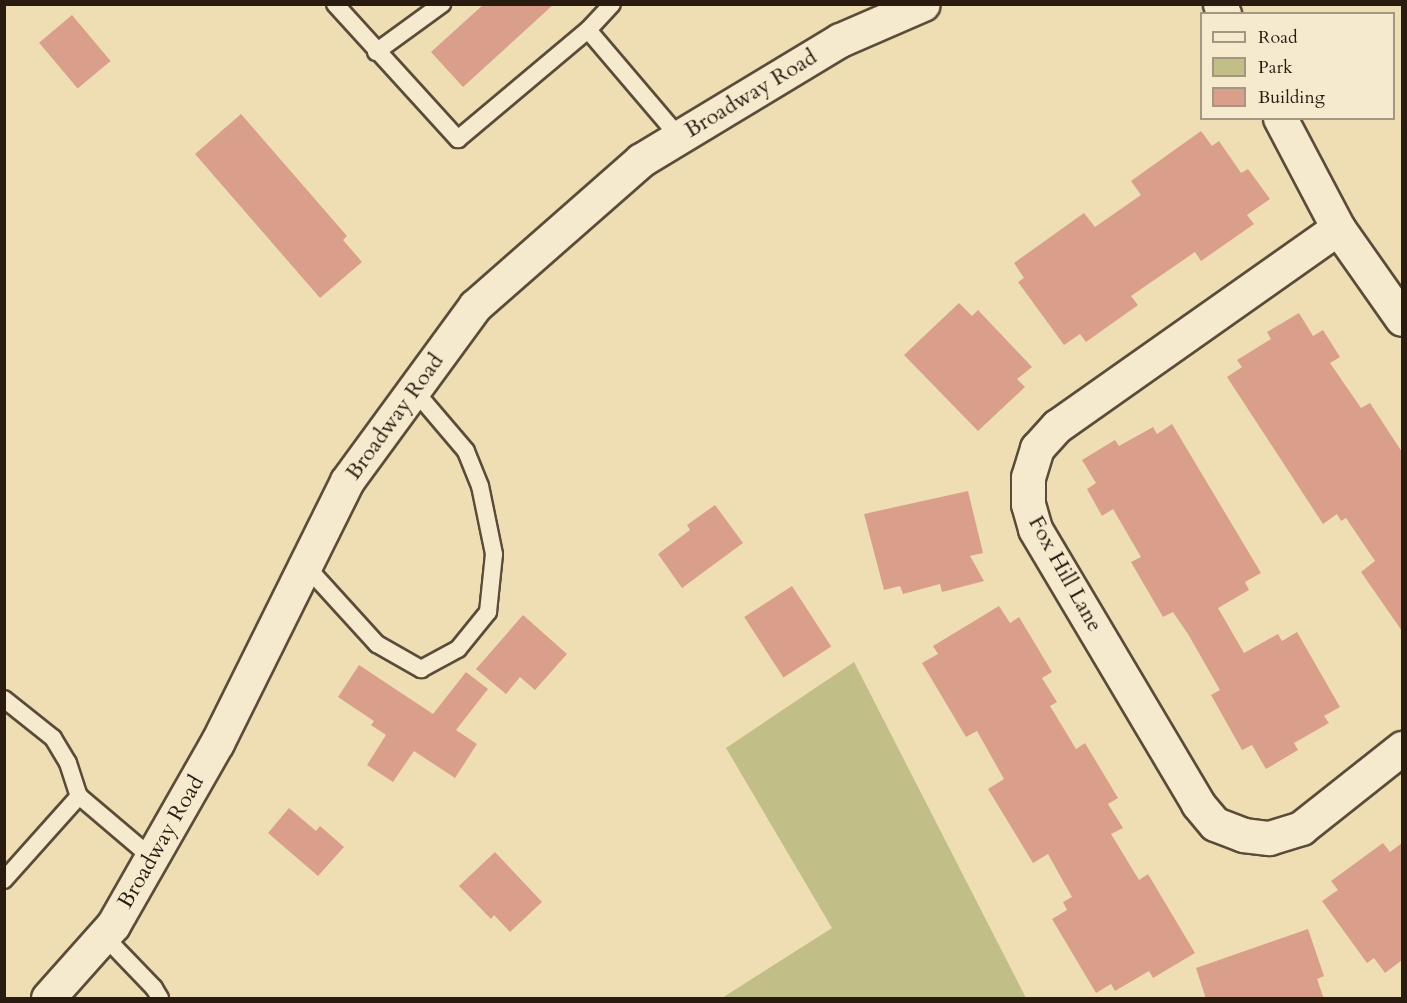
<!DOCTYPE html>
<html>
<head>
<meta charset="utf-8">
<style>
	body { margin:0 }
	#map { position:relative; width:1407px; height:1003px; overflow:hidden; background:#efdeb4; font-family:Cardo,serif }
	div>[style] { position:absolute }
	.green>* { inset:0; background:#c1bf87 }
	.building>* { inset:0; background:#d99f8b; transform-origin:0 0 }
	.roads { filter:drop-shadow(2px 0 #5b4c39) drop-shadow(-2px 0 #5b4c39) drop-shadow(0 2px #5b4c39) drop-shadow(0 -2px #5b4c39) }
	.service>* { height:16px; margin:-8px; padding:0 8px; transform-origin:8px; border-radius:8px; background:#f5eace }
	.minor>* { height:33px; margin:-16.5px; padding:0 16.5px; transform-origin:16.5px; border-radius:16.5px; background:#f5eace }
	.secondary>* { height:33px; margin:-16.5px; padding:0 16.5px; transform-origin:16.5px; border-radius:16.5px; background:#f5eace }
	span { translate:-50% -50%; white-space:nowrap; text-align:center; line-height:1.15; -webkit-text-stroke:4.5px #f5eace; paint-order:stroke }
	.street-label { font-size:22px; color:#2a1b10 }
	.frame { position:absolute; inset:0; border:6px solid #2a1b10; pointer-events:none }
	.legend { position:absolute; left:1200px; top:12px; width:195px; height:108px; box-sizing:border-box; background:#f5eace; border:2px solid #a49782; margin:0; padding:8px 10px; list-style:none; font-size:18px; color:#2a1b10 }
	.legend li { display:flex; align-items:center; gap:12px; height:30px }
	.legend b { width:30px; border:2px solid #a49782 }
</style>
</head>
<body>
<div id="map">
	<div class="green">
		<i style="clip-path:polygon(854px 662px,1026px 998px,722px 998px,832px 928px,726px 748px)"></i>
	</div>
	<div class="building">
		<i style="clip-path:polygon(484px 4px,554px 4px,463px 87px,431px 52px)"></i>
		<i style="left:72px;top:15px;width:60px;height:43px;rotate:50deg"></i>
		<i style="clip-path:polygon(241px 114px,347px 236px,343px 240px,362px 262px,320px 298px,195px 154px)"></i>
		<i style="clip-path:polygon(1201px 131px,1212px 146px,1219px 141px,1241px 173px,1248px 169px,1270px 199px,1247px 215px,1254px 224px,1201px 261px,1195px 252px,1131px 296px,1138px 305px,1086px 342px,1080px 334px,1064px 345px,1018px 282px,1024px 278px,1014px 263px,1084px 213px,1095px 227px,1141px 195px,1131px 181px)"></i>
		<i style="clip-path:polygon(959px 303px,972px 316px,978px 310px,1032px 367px,1017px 379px,1025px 387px,978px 431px,904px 355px)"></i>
		<i style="clip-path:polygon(1299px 313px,1313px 336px,1323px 330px,1340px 357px,1330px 363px,1361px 408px,1370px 403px,1402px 452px,1402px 631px,1361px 572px,1375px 561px,1346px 518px,1341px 521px,1337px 514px,1323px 524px,1227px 377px,1242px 367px,1237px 360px,1271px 339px,1267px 332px)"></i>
		<i style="clip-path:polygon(1172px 424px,1261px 573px,1245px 582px,1249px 590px,1218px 608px,1244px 653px,1278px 634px,1282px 641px,1297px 632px,1340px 707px,1324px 716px,1329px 723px,1294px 743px,1298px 750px,1266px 769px,1252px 745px,1242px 750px,1211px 695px,1220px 690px,1188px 634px,1173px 612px,1163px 617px,1131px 562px,1141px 557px,1113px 509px,1102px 516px,1087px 489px,1096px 483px,1082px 460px,1115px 440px,1119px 446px,1153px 427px,1157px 434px)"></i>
		<i style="clip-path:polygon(968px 491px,983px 553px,970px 556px,984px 581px,942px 592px,940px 584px,903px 594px,900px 586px,884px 590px,864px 514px)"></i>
		<i style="clip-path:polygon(715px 505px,743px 543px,682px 588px,658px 554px,690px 530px,687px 525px)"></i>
		<i style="left:792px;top:586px;width:72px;height:57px;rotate:57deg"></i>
		<i style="clip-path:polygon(999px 606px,1010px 623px,1019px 617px,1052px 672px,1042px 678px,1057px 702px,1050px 706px,1076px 749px,1085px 743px,1118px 798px,1108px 804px,1123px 828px,1111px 834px,1139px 880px,1148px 874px,1195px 953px,1153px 978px,1149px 971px,1115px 991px,1111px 984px,1096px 993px,1052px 919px,1067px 910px,1063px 902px,1072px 897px,1048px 854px,1033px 863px,988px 789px,1004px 779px,977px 731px,966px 737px,922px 663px,938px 654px,933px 646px)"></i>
		<i style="clip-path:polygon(523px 615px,567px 654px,535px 690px,520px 677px,506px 694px,476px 669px)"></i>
		<i style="clip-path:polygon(359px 665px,433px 714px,466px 672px,488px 689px,456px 730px,477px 744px,455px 778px,414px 751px,393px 782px,367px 765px,386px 735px,371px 725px,374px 721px,338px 697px)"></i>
		<i style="clip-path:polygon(289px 808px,316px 831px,320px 826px,344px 847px,318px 876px,268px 833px)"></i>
		<i style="clip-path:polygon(1383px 843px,1390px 852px,1402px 843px,1402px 960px,1385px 973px,1374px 958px,1367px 963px,1322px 901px,1338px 890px,1331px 881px)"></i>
		<i style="clip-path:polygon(495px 852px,542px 902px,510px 932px,494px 915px,491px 919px,459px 886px)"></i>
		<i style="clip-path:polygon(1308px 929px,1324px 976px,1317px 979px,1324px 999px,1206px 999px,1196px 968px)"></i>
	</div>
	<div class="roads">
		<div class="service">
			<i style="left:335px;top:4px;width:183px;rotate:47.7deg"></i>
			<i style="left:458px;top:139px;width:170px;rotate:-40deg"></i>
			<i style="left:588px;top:30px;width:35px;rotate:-47deg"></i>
			<i style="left:588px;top:30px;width:140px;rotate:49.6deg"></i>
			<i style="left:376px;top:52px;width:82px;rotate:-36deg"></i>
			<i style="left:305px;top:565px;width:107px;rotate:47.7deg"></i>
			<i style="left:377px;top:644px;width:51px;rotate:29.6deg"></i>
			<i style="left:421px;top:669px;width:42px;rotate:-28.4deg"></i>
			<i style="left:458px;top:649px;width:48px;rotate:-51deg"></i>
			<i style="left:488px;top:612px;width:58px;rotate:-84.1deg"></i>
			<i style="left:494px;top:554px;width:69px;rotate:-101.6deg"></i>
			<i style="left:480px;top:486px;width:38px;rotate:-112deg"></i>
			<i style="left:466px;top:451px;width:80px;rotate:-130.4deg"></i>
			<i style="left:4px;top:699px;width:63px;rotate:38.5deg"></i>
			<i style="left:53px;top:738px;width:29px;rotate:59deg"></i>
			<i style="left:68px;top:763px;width:35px;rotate:72deg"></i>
			<i style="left:4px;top:880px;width:113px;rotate:-48.2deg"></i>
			<i style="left:79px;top:796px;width:96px;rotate:40.3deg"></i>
			<i style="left:104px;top:936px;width:72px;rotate:46.1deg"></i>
			<i style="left:154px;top:988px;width:12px;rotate:59deg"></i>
		</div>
		<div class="minor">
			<i style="left:1220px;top:4px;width:11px;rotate:68deg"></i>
			<i style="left:1280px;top:118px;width:124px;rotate:62.2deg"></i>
			<i style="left:1338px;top:228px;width:111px;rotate:54.9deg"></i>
			<i style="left:1338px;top:228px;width:344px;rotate:144.8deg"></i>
			<i style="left:1057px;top:426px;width:30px;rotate:132deg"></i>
			<i style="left:1037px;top:448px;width:30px;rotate:107deg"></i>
			<i style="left:1028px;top:477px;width:27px;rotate:90deg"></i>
			<i style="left:1028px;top:504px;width:26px;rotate:74deg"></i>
			<i style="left:1035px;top:529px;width:320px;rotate:59.3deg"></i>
			<i style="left:1198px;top:804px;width:26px;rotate:50deg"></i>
			<i style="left:1215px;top:824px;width:30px;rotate:21deg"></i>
			<i style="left:1243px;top:835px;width:26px;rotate:7deg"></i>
			<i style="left:1269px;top:838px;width:34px;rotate:-17deg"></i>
			<i style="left:1301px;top:828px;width:129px;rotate:-38.4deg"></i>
		</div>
		<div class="secondary">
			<i style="left:48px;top:998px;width:98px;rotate:-48.3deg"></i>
			<i style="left:113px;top:925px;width:210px;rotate:-60.3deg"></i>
			<i style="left:217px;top:743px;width:292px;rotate:-63.6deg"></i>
			<i style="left:347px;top:481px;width:217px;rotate:-53.8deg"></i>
			<i style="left:475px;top:306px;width:221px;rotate:-41.3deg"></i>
			<i style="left:641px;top:160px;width:232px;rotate:-31.1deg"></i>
			<i style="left:840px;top:40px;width:90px;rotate:-23.4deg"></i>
		</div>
	</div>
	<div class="street-label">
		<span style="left:751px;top:94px;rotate:-31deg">Broadway Road</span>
		<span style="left:395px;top:417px;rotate:-54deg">Broadway Road</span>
		<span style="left:1065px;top:574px;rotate:61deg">Fox Hill Lane</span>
		<span style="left:161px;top:842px;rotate:-60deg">Broadway Road</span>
	</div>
	<div class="frame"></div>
	<ul class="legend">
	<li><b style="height:8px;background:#f5eace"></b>Road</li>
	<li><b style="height:16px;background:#c1bf87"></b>Park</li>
	<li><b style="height:16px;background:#d99f8b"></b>Building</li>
	</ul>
</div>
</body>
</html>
